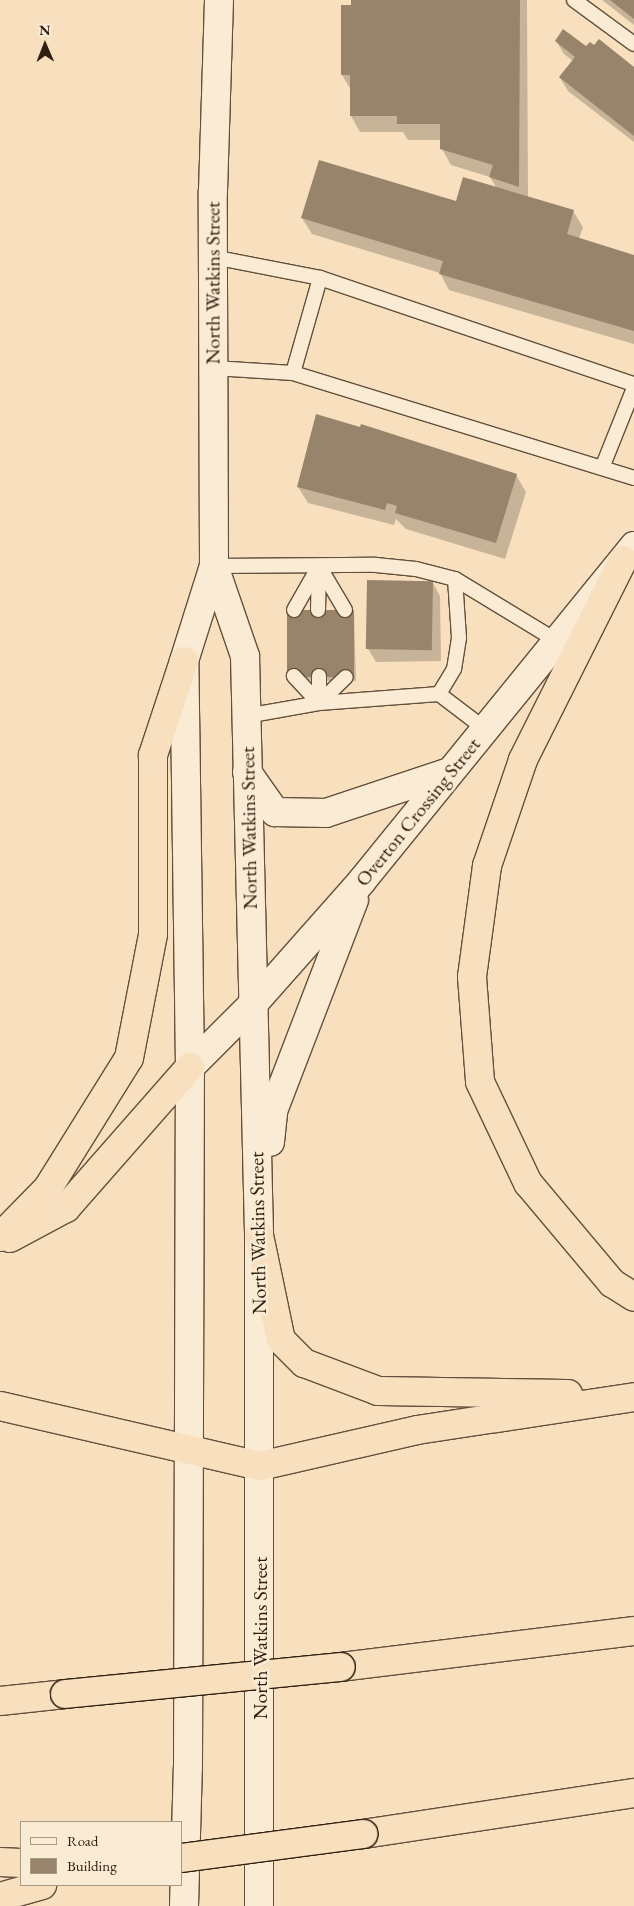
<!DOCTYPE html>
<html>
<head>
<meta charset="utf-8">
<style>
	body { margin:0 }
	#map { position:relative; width:634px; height:1906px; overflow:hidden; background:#f8e0bf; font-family:"EB Garamond",serif }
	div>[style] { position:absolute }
	.shadow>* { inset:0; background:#0003 }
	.building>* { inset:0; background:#98846b; transform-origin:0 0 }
	.roads { filter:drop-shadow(1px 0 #62503c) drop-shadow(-1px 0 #62503c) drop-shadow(0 1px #62503c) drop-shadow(0 -1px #62503c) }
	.lane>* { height:14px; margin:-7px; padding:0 7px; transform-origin:7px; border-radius:7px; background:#faebd5 }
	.secondary>* { height:28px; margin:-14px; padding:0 14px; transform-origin:14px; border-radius:14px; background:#faebd5 }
	.highway>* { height:28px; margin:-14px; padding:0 14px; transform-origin:14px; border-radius:14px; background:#f8e0bf }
	.bridges { filter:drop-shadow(1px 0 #302010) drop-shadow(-1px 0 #302010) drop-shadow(0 1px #302010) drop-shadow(0 -1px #302010) }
	.highway-bridge>* { height:28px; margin:-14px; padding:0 14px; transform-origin:14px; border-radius:14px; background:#f8e0bf }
	span { translate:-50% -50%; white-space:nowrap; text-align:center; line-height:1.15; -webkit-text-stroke:5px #faebd5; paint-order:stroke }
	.street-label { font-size:20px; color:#302010 }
	.legend { position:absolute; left:20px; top:1821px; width:162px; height:65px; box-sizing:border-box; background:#faebd5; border:1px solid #a99a86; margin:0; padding:6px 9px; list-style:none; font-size:15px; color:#302010 }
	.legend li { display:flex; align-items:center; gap:10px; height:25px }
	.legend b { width:25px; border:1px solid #a99a86 }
	.north { position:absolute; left:20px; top:20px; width:50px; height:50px; -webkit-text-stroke:4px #faebd5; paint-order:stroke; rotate:359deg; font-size:14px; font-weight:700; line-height:20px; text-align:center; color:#302010 }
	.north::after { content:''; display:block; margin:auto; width:18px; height:22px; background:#302010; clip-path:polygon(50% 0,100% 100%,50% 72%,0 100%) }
</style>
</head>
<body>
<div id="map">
	<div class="shadow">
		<i style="clip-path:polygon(353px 0,527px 0,528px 198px,573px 211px,583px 227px,579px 239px,634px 256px,634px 344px,449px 290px,440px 273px,312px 234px,302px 218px,457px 203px,497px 189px,490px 177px,451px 165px,442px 149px,442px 140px,408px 140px,403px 132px,360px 132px,351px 116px,351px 90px,342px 75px)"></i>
		<i style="clip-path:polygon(602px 0,634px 0,634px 25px)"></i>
		<i style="clip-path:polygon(556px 41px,586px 48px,634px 68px,634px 142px,568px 91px,560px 78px,573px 61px,564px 54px)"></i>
		<i style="clip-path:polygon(516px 475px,526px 492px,505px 559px,406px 529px,396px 519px,394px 525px,308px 503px,298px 487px)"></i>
		<i style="clip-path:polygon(433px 583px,440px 596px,441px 661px,376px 662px,368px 649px)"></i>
		<i style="clip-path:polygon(354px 611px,356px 681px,290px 681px)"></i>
	</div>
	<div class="building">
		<i style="clip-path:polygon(351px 0,520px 0,519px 187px,489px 177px,493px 165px,440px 149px,440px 124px,397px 124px,397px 116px,350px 116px,350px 75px,341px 75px,341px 5px,351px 5px)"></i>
		<i style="clip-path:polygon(610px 0,634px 0,634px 19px)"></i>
		<i style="clip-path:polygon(563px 29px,586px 46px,590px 42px,594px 45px,599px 39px,634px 67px,634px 136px,559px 77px,575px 57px,555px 41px)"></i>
		<i style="clip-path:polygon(319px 160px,456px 201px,463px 177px,574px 210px,567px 234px,634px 255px,634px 331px,439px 274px,443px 261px,301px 218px)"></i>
		<i style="clip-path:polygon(316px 414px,360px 427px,361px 424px,517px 474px,496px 543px,395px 513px,397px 506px,387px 503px,385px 510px,297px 487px)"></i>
		<i style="left:367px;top:580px;width:66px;height:69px;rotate:1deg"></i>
		<i style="left:287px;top:610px;width:67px;height:67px"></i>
	</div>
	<div class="roads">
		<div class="lane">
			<i style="left:574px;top:0;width:74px;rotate:36.3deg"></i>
			<i style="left:213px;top:257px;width:109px;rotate:11.1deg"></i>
			<i style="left:320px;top:278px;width:331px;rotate:18.7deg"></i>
			<i style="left:214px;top:368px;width:79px;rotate:3.6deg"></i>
			<i style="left:293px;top:373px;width:357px;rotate:17.1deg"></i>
			<i style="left:293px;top:373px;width:99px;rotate:-74.1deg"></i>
			<i style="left:602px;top:468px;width:86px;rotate:-68.2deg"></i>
			<i style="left:214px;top:566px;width:162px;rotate:-0.4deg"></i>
			<i style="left:376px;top:565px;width:40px;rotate:5.7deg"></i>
			<i style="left:416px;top:569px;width:40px;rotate:14.4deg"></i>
			<i style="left:455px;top:579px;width:59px;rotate:86.1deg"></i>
			<i style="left:459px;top:638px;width:31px;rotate:99deg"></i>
			<i style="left:454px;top:669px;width:29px;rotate:121deg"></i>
			<i style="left:439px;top:694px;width:120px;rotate:175.7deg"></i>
			<i style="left:319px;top:566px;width:51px;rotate:59.4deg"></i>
			<i style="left:455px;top:579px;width:119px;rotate:31.3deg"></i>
			<i style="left:294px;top:610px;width:51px;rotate:-60.4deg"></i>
			<i style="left:319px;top:566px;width:44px;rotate:91.3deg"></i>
			<i style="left:439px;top:694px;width:58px;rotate:37.3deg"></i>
			<i style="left:319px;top:703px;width:37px;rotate:-44deg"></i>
			<i style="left:319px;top:703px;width:27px;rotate:-90deg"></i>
			<i style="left:246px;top:716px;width:74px;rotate:-10.1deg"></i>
			<i style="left:319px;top:703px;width:37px;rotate:-133deg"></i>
		</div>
		<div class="secondary">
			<i style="left:214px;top:566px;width:95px;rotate:71deg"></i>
			<i style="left:245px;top:656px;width:579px;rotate:88.61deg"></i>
			<i style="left:259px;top:1235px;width:671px;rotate:90deg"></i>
			<i style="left:247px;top:772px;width:49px;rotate:55deg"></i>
			<i style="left:275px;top:812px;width:51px;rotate:1.1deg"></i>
			<i style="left:326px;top:813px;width:130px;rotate:-18.4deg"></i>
			<i style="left:190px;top:1067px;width:91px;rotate:-45deg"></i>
			<i style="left:254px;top:1003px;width:162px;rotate:-48.5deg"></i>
			<i style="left:361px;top:882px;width:433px;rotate:-50.9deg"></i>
			<i style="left:270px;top:1142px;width:31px;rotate:-84deg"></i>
			<i style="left:273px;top:1111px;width:226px;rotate:-69deg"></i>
			<i style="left:184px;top:1906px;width:139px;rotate:-88.4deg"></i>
			<i style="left:188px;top:1767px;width:700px;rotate:-89.84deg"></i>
			<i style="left:190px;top:1067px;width:406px;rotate:-90.8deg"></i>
			<i style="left:184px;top:661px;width:100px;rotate:-72.5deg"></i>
			<i style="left:214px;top:566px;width:375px;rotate:-90.2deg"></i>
			<i style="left:213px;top:191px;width:191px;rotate:-88.2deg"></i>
		</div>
		<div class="highway">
			<i style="left:623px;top:560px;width:224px;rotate:116.6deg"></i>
			<i style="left:523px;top:760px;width:112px;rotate:108.8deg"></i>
			<i style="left:487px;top:866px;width:112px;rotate:97.7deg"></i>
			<i style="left:472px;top:977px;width:105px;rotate:85.6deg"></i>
			<i style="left:480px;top:1082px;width:112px;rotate:64.6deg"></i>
			<i style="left:528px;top:1183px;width:131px;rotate:50deg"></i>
			<i style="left:612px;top:1283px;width:26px;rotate:32deg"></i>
			<i style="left:259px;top:1235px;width:107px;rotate:78.2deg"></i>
			<i style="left:281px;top:1340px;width:33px;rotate:45deg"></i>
			<i style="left:304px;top:1363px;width:79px;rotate:20.7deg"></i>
			<i style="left:378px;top:1391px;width:190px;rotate:0.9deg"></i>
			<i style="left:0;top:1237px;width:69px;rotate:-45.6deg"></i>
			<i style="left:48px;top:1188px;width:153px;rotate:-58.1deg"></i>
			<i style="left:129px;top:1058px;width:126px;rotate:-79deg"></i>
			<i style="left:153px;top:934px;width:179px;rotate:-90deg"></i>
			<i style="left:153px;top:755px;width:99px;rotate:-71.7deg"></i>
			<i style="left:10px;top:1238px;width:64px;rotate:-28.2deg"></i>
			<i style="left:66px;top:1208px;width:188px;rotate:-48.7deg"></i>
			<i style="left:0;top:1406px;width:267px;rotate:13deg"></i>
			<i style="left:260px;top:1466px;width:161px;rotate:-12.9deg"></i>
			<i style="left:417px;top:1430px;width:219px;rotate:-8.6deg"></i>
			<i style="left:341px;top:1667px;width:295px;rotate:-7deg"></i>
			<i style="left:0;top:1701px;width:65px;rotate:-6.1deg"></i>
			<i style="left:363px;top:1834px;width:274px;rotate:-8.6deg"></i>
			<i style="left:0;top:1862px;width:21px;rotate:3deg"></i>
			<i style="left:0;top:1897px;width:44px;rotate:-15.9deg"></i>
		</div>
	</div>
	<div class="bridges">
		<div class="highway-bridge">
			<i style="left:65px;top:1694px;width:277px;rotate:-5.6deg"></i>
			<i style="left:181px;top:1858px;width:184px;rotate:-7.5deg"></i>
		</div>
	</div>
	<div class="street-label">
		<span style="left:213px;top:283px;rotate:-90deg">North Watkins Street</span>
		<span style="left:418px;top:812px;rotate:-51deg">Overton Crossing Street</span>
		<span style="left:249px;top:828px;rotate:-91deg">North Watkins Street</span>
		<span style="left:258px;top:1233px;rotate:-91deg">North Watkins Street</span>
		<span style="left:260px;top:1638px;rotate:-90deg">North Watkins Street</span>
	</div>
	<ul class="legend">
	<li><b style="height:6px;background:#faebd5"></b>Road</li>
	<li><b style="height:14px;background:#98846b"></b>Building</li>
	</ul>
	<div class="north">N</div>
</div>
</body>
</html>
